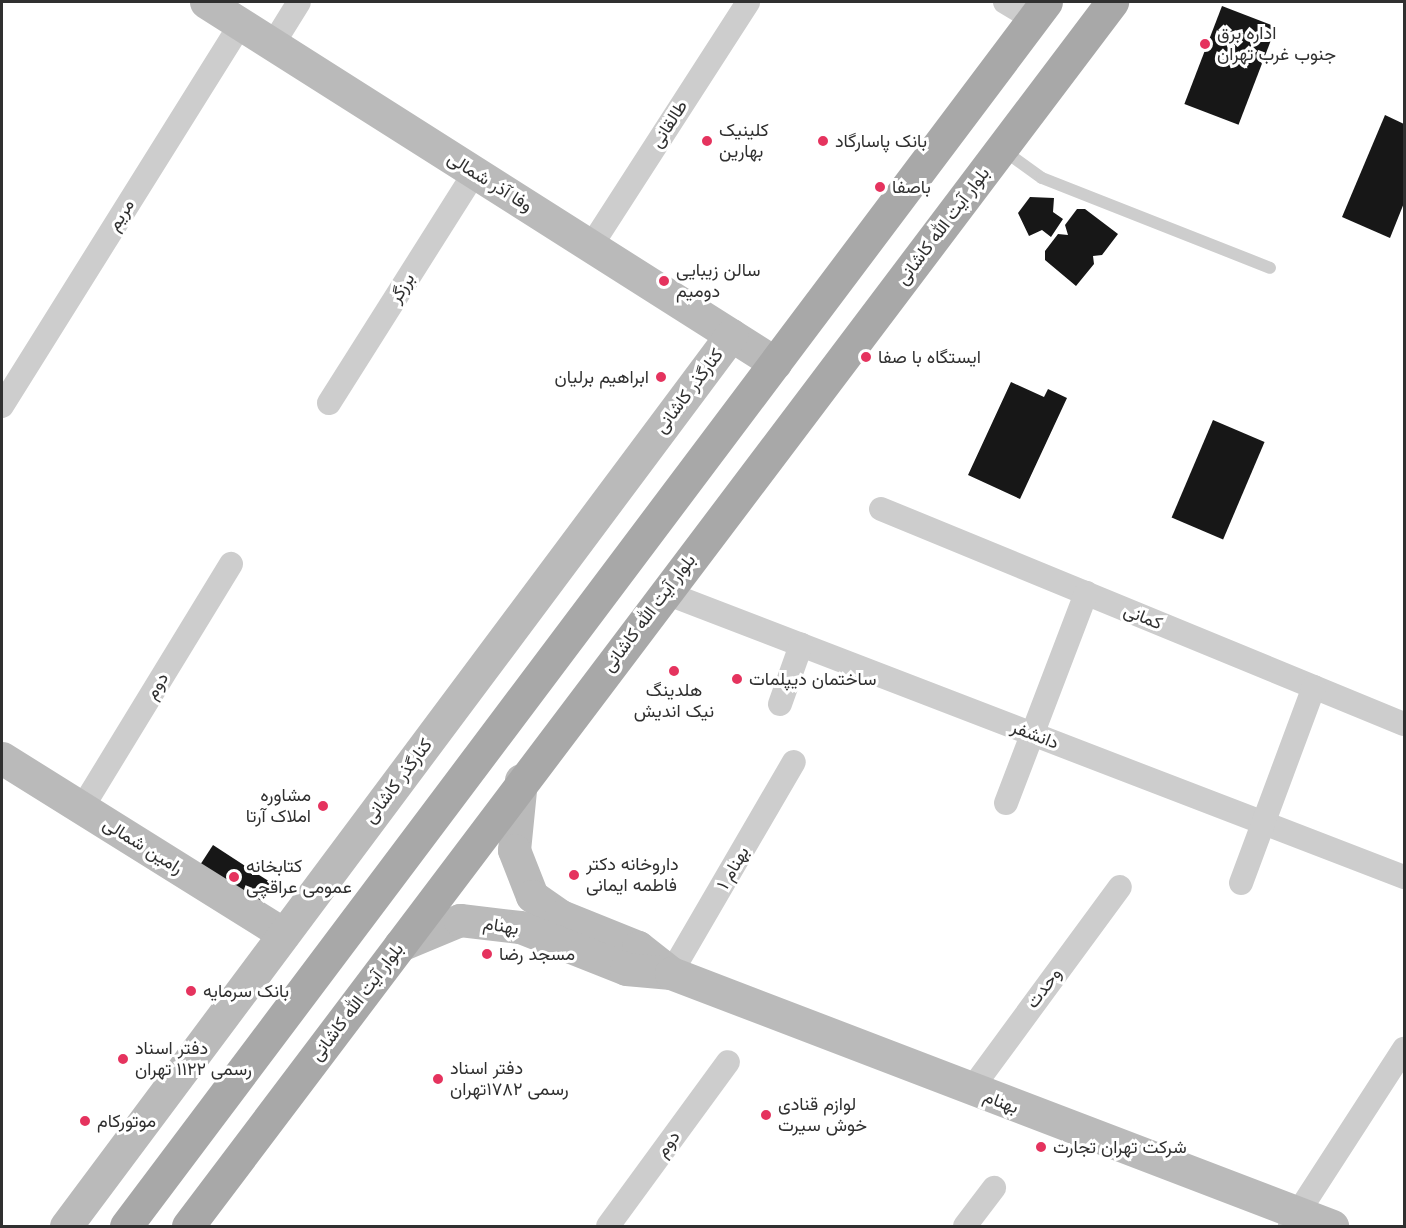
<!DOCTYPE html>
<html>
<head>
<meta charset="utf-8">
<style>
	body { margin:0 }
	#map { position:relative; width:1406px; height:1228px; overflow:hidden; background:#fff; font-family:Arial,Vazirmatn,sans-serif }
	div>[style] { position:absolute }
	.building>* { inset:0; background:#171717; transform-origin:0 0 }
	.lane>* { height:12px; margin:-6px; padding:0 6px; transform-origin:6px; border-radius:6px; background:#cdcdcd }
	.street>* { height:24px; margin:-12px; padding:0 12px; transform-origin:12px; border-radius:12px; background:#cdcdcd }
	.secondary>* { height:33px; margin:-16.5px; padding:0 16.5px; transform-origin:16.5px; border-radius:16.5px; background:#bababa }
	.primary>* { height:33px; margin:-16.5px; padding:0 16.5px; transform-origin:16.5px; border-radius:16.5px; background:#a8a8a8 }
	.dots>* { width:16px; height:16px; translate:-50% -50%; box-sizing:border-box; border:3px solid #fff; border-radius:50% }
	span { translate:-50% -50%; white-space:nowrap; text-align:center; line-height:1.15; -webkit-text-stroke:6px #fff; paint-order:stroke }
	.poi-label { font-size:18px; color:#303030 }
	.left { translate:0 -50%; text-align:left }
	.right { translate:-100% -50%; text-align:right }
	.street-label { font-size:18px; color:#303030 }
	.frame { position:absolute; inset:0; border:3px solid #303030; pointer-events:none }
</style>
</head>
<body>
<div id="map">
	<div class="building">
		<i style="left:1222px;top:6px;width:58px;height:105px;rotate:21deg"></i>
		<i style="clip-path:polygon(1385px 115px,1404px 124px,1404px 203px,1390px 238px,1342px 217px)"></i>
		<i style="clip-path:polygon(1030px 197px,1054px 198px,1053px 212px,1063px 219px,1051px 237px,1042px 230px,1029px 236px,1018px 213px)"></i>
		<i style="clip-path:polygon(1077px 209px,1085px 209px,1118px 234px,1102px 255px,1093px 256px,1094px 264px,1076px 286px,1045px 260px,1045px 251px,1058px 234px,1068px 235px,1065px 225px)"></i>
		<i style="clip-path:polygon(1011px 382px,1044px 397px,1048px 389px,1067px 398px,1020px 499px,968px 475px)"></i>
		<i style="left:1213px;top:420px;width:56px;height:106px;rotate:23deg"></i>
		<i style="left:213px;top:845px;width:70px;height:31px;rotate:33deg"></i>
	</div>
	<div class="lane">
		<i style="left:1003px;top:150px;width:48px;rotate:35.7deg"></i>
		<i style="left:1042px;top:178px;width:245px;rotate:21.5deg"></i>
	</div>
	<div class="street">
		<i style="left:1005px;top:2px;width:33px;rotate:31deg"></i>
		<i style="left:273px;top:44px;width:49px;rotate:-58.2deg"></i>
		<i style="left:591px;top:246px;width:290px;rotate:-57.2deg"></i>
		<i style="left:329px;top:403px;width:273px;rotate:-57.7deg"></i>
		<i style="left:2px;top:406px;width:451px;rotate:-58deg"></i>
		<i style="left:881px;top:509px;width:565px;rotate:22.35deg"></i>
		<i style="left:666px;top:593px;width:791px;rotate:21.05deg"></i>
		<i style="left:780px;top:704px;width:63px;rotate:-70.4deg"></i>
		<i style="left:1006px;top:803px;width:225px;rotate:-69.1deg"></i>
		<i style="left:82px;top:808px;width:286px;rotate:-58.6deg"></i>
		<i style="left:1241px;top:883px;width:209px;rotate:-69.6deg"></i>
		<i style="left:671px;top:973px;width:244px;rotate:-59.8deg"></i>
		<i style="left:970px;top:1091px;width:253px;rotate:-53.7deg"></i>
		<i style="left:1290px;top:1225px;width:210px;rotate:-57.1deg"></i>
		<i style="left:608px;top:1226px;width:203px;rotate:-53.8deg"></i>
		<i style="left:965px;top:1226px;width:48px;rotate:-52.7deg"></i>
	</div>
	<div class="secondary">
		<i style="left:206px;top:2px;width:674px;rotate:32.39deg"></i>
		<i style="left:2px;top:758px;width:332px;rotate:32deg"></i>
		<i style="left:521px;top:780px;width:70px;rotate:95.7deg"></i>
		<i style="left:514px;top:850px;width:49px;rotate:68.6deg"></i>
		<i style="left:532px;top:896px;width:35px;rotate:35deg"></i>
		<i style="left:561px;top:916px;width:83px;rotate:21.9deg"></i>
		<i style="left:638px;top:947px;width:42px;rotate:38.2deg"></i>
		<i style="left:400px;top:945px;width:65px;rotate:-22.6deg"></i>
		<i style="left:460px;top:920px;width:60px;rotate:6.7deg"></i>
		<i style="left:520px;top:927px;width:114px;rotate:21.6deg"></i>
		<i style="left:626px;top:969px;width:45px;rotate:5.1deg"></i>
		<i style="left:671px;top:973px;width:708px;rotate:20.94deg"></i>
		<i style="left:66px;top:1226px;width:1112px;rotate:-53.26deg"></i>
	</div>
	<div class="primary">
		<i style="left:126px;top:1226px;width:1531px;rotate:-53.07deg"></i>
		<i style="left:188px;top:1226px;width:1534px;rotate:-52.95deg"></i>
	</div>
	<div class="dots">
		<i style="left:1205px;top:44px;background:#e5335e"></i>
		<i style="left:707px;top:141px;background:#e5335e"></i>
		<i style="left:823px;top:141px;background:#e5335e"></i>
		<i style="left:880px;top:187px;background:#e5335e"></i>
		<i style="left:664px;top:281px;background:#e5335e"></i>
		<i style="left:866px;top:357px;background:#e5335e"></i>
		<i style="left:661px;top:377px;background:#e5335e"></i>
		<i style="left:674px;top:671px;background:#e5335e"></i>
		<i style="left:737px;top:679px;background:#e5335e"></i>
		<i style="left:323px;top:806px;background:#e5335e"></i>
		<i style="left:574px;top:875px;background:#e5335e"></i>
		<i style="left:234px;top:877px;background:#e5335e"></i>
		<i style="left:487px;top:954px;background:#e5335e"></i>
		<i style="left:191px;top:991px;background:#e5335e"></i>
		<i style="left:123px;top:1059px;background:#e5335e"></i>
		<i style="left:438px;top:1079px;background:#e5335e"></i>
		<i style="left:766px;top:1115px;background:#e5335e"></i>
		<i style="left:85px;top:1121px;background:#e5335e"></i>
		<i style="left:1041px;top:1147px;background:#e5335e"></i>
	</div>
	<div class="poi-label">
		<span class="left" style="left:1217px;top:44px">اداره برق<br>جنوب غرب تهران</span>
		<span class="left" style="left:719px;top:141px">کلینیک<br>بهارین</span>
		<span class="left" style="left:835px;top:141px">بانک پاسارگاد</span>
		<span class="left" style="left:892px;top:187px">باصفا</span>
		<span class="left" style="left:676px;top:281px">سالن زیبایی<br>دومیم</span>
		<span class="left" style="left:878px;top:357px">ایستگاه با صفا</span>
		<span class="right" style="left:649px;top:377px">ابراهیم برلیان</span>
		<span class="left" style="left:749px;top:679px">ساختمان دیپلمات</span>
		<span style="left:674px;top:701px">هلدینگ<br>نیک اندیش</span>
		<span class="right" style="left:311px;top:806px">مشاوره<br>املاک آرتا</span>
		<span class="left" style="left:586px;top:875px">داروخانه دکتر<br>فاطمه ایمانی</span>
		<span class="left" style="left:246px;top:877px">کتابخانه<br>عمومی عراقچی</span>
		<span class="left" style="left:499px;top:954px">مسجد رضا</span>
		<span class="left" style="left:203px;top:991px">بانک سرمایه</span>
		<span class="left" style="left:135px;top:1059px">دفتر اسناد<br>رسمی ۱۱۲۲ تهران</span>
		<span class="left" style="left:450px;top:1079px">دفتر اسناد<br>رسمی ۱۷۸۲تهران</span>
		<span class="left" style="left:778px;top:1115px">لوازم قنادی<br>خوش سیرت</span>
		<span class="left" style="left:97px;top:1121px">موتورکام</span>
		<span class="left" style="left:1053px;top:1147px">شرکت تهران تجارت</span>
	</div>
	<div class="street-label">
		<span style="left:669px;top:124px;rotate:-57deg">طالقانی</span>
		<span style="left:490px;top:182px;rotate:32deg">وفا آذر شمالی</span>
		<span style="left:121px;top:215px;rotate:-58deg">مریم</span>
		<span style="left:943px;top:226px;rotate:-53deg">بلوار آیت الله کاشانی</span>
		<span style="left:402px;top:288px;rotate:-58deg">برزگر</span>
		<span style="left:689px;top:391px;rotate:-53deg">کنارگذر کاشانی</span>
		<span style="left:649px;top:613px;rotate:-53deg">بلوار آیت الله کاشانی</span>
		<span style="left:1143px;top:617px;rotate:22deg">کمانی</span>
		<span style="left:157px;top:686px;rotate:-59deg">دوم</span>
		<span style="left:1035px;top:735px;rotate:21deg">دانشفر</span>
		<span style="left:398px;top:781px;rotate:-53deg">کنارگذر کاشانی</span>
		<span style="left:143px;top:846px;rotate:32deg">رامین شمالی</span>
		<span style="left:733px;top:868px;rotate:-60deg">بهنام ۱</span>
		<span style="left:501px;top:926px;rotate:9deg">بهنام</span>
		<span style="left:1044px;top:988px;rotate:-53deg">وحدت</span>
		<span style="left:357px;top:1002px;rotate:-53deg">بلوار آیت الله کاشانی</span>
		<span style="left:1001px;top:1102px;rotate:21deg">بهنام</span>
		<span style="left:668px;top:1144px;rotate:-54deg">دوم</span>
	</div>
	<div class="frame"></div>
</div>
</body>
</html>
